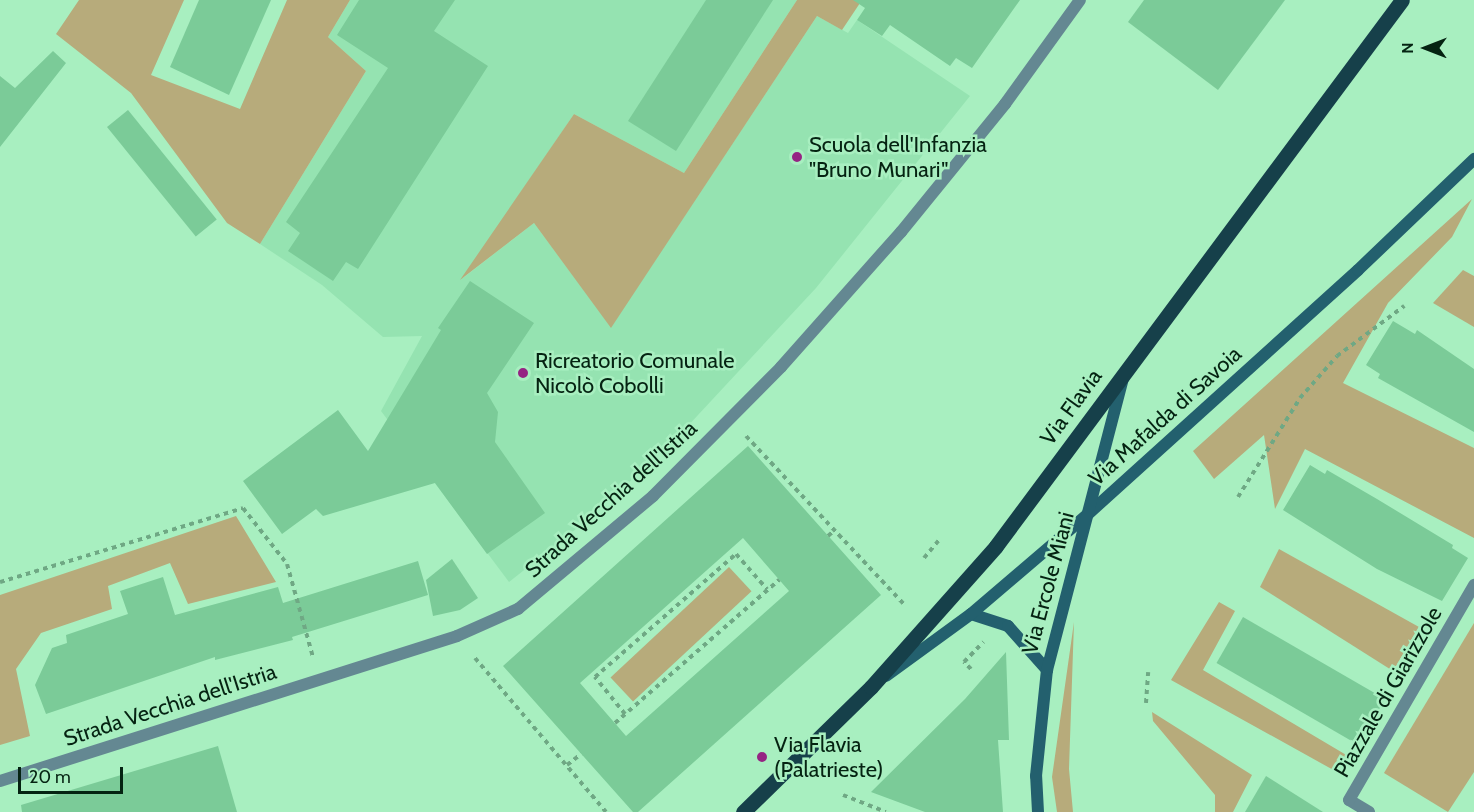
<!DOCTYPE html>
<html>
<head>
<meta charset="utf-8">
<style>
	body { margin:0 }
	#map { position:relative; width:1474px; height:812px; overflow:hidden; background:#a8efc0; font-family:Cabin,sans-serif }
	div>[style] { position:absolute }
	.built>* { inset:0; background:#95e3b1 }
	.green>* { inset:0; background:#b7ab7b; transform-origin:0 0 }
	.building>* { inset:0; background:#7bcb98; transform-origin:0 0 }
	.path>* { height:4px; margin-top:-2px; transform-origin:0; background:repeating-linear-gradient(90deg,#6fa884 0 4.5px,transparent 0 9px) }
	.street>* { height:12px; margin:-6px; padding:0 6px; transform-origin:6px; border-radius:6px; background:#648892 }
	.secondary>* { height:12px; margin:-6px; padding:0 6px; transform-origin:6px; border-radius:6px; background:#23606e }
	.primary>* { height:15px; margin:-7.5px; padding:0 7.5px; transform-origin:7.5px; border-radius:7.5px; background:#16404a }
	.dots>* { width:16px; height:16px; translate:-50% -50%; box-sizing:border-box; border:3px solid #a8efc0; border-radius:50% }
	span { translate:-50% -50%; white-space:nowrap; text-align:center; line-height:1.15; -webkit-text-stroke:5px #a8efc0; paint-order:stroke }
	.poi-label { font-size:22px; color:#052312 }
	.left { translate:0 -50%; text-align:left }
	.street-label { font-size:22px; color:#052312 }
	.north { position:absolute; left:1396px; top:18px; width:60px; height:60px; -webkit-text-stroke:4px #a8efc0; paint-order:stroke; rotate:270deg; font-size:16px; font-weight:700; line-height:24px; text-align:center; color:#052312 }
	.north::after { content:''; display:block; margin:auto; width:21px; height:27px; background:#052312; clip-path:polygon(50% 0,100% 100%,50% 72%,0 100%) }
	.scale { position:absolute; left:18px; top:767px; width:105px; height:27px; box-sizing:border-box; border:3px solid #052312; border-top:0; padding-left:8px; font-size:18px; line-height:21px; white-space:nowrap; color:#052312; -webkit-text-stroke:4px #a8efc0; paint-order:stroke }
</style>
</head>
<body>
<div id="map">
	<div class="built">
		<i style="clip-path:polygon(350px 0,797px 0,684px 173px,574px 114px,463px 278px,534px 223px,611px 327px,817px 16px,848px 33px,857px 20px,970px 96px,816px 288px,685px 429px,600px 510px,509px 582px,381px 411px,422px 336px,383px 337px,322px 285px,260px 244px,366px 71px,328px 37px)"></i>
	</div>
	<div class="green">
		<i style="clip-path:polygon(79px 0,184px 0,151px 75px,240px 109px,287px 0,350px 0,328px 37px,366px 71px,260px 244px,227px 223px,131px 93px,56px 34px)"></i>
		<i style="clip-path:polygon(797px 0,862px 0,842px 30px,817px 16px,611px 328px,534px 223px,460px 280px,574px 114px,684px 173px)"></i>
		<i style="clip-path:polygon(1472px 199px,1452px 237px,1388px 303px,1343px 383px,1474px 448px,1474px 538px,1305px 449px,1275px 509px,1264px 435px,1214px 479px,1193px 451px)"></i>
		<i style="clip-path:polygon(1463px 270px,1474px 276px,1474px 327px,1433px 303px)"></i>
		<i style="clip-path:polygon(236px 516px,276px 582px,188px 604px,170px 563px,108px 586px,112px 609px,41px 633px,16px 669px,30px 736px,0 745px,0 595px)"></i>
		<i style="clip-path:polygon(1279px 549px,1419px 627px,1393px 671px,1260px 587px)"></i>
		<i style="left:729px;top:567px;width:33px;height:162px;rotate:47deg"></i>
		<i style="clip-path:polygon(1219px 602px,1235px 611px,1203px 670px,1348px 756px,1337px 772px,1171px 680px)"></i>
		<i style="clip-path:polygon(1074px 622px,1069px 769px,1073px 812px,1057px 812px,1052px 777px)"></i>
		<i style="clip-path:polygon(1474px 623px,1474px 772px,1448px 812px,1384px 773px)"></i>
		<i style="clip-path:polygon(1152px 712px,1252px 775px,1233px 812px,1215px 812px,1215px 795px,1153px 721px)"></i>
	</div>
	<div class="building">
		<i style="clip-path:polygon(199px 0,271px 0,229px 95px,170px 67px)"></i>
		<i style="clip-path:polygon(359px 0,455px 0,434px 31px,488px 66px,358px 269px,346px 262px,333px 281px,288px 251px,300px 233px,286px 222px,388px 68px,337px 35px)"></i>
		<i style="clip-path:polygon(706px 0,773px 0,676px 151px,628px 121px)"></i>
		<i style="clip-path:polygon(853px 0,1020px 0,972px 68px,956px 58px,950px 66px,890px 25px,882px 36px,857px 20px,865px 8px)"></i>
		<i style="clip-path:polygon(1144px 0,1285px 0,1218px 90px,1128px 22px)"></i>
		<i style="clip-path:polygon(53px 51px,66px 63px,0 147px,0 76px,15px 88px)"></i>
		<i style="left:128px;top:110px;width:141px;height:27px;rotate:51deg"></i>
		<i style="clip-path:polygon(470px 281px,534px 323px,487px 393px,498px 412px,495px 442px,545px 513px,487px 554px,435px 483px,323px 516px,316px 509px,282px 534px,243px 481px,338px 410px,368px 451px,441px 330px,438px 328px)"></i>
		<i style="clip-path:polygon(1393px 321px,1415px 334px,1417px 330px,1474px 369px,1474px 432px,1378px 378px,1380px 374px,1366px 365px)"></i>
		<i style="clip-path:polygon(evenodd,748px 446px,881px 595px,638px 812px,633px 812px,503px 666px,748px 446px,743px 538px,789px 591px,626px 736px,580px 683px,743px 538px)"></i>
		<i style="clip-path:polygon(1310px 465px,1325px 474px,1327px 470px,1377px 499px,1453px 545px,1452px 548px,1468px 558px,1442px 601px,1377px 569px,1283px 510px)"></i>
		<i style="clip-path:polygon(452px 559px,478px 598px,460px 610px,433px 616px,426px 580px)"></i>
		<i style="clip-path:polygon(418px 561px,428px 595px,292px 637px,293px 640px,215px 660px,215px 657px,46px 714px,35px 685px,52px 648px,67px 643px,66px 635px,128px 614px,120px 591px,163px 577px,175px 615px,278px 587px,283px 603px)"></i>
		<i style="left:1243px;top:617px;width:164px;height:53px;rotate:30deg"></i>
		<i style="clip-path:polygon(1006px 652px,1009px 740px,998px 740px,1003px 812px,925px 812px,871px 792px,965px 699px)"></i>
		<i style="clip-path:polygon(218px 746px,237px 812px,22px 812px,21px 805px)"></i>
		<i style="clip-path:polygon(1266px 776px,1323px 812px,1245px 812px)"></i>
	</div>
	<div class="path">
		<i style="left:746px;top:436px;width:231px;rotate:46.8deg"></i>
		<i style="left:1238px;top:497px;width:117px;rotate:-57.9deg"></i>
		<i style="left:1300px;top:398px;width:56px;rotate:-48.6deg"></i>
		<i style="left:1337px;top:356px;width:84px;rotate:-36.7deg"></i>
		<i style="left:828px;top:536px;width:9px;rotate:-41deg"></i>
		<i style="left:924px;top:558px;width:26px;rotate:-50deg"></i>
		<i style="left:0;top:582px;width:254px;rotate:-16.9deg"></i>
		<i style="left:243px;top:508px;width:71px;rotate:51.8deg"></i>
		<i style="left:287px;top:564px;width:97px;rotate:74.4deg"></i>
		<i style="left:475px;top:658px;width:202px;rotate:49.6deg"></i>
		<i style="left:971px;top:669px;width:10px;rotate:-135deg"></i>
		<i style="left:964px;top:662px;width:28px;rotate:-46deg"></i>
		<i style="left:1146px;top:703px;width:31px;rotate:-86deg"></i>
		<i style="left:625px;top:714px;width:48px;rotate:-129deg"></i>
		<i style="left:595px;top:677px;width:187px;rotate:-41.1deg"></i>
		<i style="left:736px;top:554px;width:47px;rotate:48.5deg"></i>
		<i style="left:615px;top:723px;width:218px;rotate:-41.1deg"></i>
		<i style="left:567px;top:765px;width:18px;rotate:-38deg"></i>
		<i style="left:843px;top:795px;width:46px;rotate:21.6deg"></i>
	</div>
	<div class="street">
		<i style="left:0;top:781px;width:479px;rotate:-17.6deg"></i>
		<i style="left:457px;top:636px;width:67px;rotate:-23.9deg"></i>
		<i style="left:518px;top:609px;width:176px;rotate:-39.9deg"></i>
		<i style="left:653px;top:496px;width:182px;rotate:-45.2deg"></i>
		<i style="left:781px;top:367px;width:181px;rotate:-48.4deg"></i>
		<i style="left:901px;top:232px;width:165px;rotate:-50.9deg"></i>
		<i style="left:1005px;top:104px;width:128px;rotate:-54.2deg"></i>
		<i style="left:1369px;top:812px;width:23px;rotate:-149deg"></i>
		<i style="left:1349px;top:800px;width:249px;rotate:-59.8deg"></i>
	</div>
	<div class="secondary">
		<i style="left:971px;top:614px;width:39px;rotate:18deg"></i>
		<i style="left:1008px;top:626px;width:59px;rotate:48.4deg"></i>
		<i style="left:886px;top:676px;width:105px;rotate:-36.1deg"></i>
		<i style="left:971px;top:614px;width:153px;rotate:-40.5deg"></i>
		<i style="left:1087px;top:515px;width:365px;rotate:-42.1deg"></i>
		<i style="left:1358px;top:270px;width:161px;rotate:-43.7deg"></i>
		<i style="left:1038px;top:812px;width:36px;rotate:-93deg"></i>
		<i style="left:1036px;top:776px;width:107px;rotate:-84.1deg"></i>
		<i style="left:1047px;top:670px;width:301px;rotate:-75.4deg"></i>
	</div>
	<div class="primary">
		<i style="left:743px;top:812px;width:179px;rotate:-44.3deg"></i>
		<i style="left:871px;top:687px;width:188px;rotate:-48.4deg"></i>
		<i style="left:996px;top:546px;width:680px;rotate:-53.37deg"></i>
	</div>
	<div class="dots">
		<i style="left:797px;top:157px;background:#952483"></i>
		<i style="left:523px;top:373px;background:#952483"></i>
		<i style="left:762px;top:757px;background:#952483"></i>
	</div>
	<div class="poi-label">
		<span class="left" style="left:809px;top:157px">Scuola dell'Infanzia<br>"Bruno Munari"</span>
		<span class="left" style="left:535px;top:373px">Ricreatorio Comunale<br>Nicolò Cobolli</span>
		<span class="left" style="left:774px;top:757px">Via Flavia<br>(Palatrieste)</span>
	</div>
	<div class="street-label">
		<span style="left:1071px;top:407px;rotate:-54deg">Via Flavia</span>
		<span style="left:1165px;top:416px;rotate:-42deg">Via Mafalda di Savoia</span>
		<span style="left:611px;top:499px;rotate:-42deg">Strada Vecchia dell'Istria</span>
		<span style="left:1048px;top:583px;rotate:-75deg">Via Ercole Miani</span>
		<span style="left:1388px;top:692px;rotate:-60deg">Piazzale di Giarizzole</span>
		<span style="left:170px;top:705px;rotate:-18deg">Strada Vecchia dell'Istria</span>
	</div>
	<div class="north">N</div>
	<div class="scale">20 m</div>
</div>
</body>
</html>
